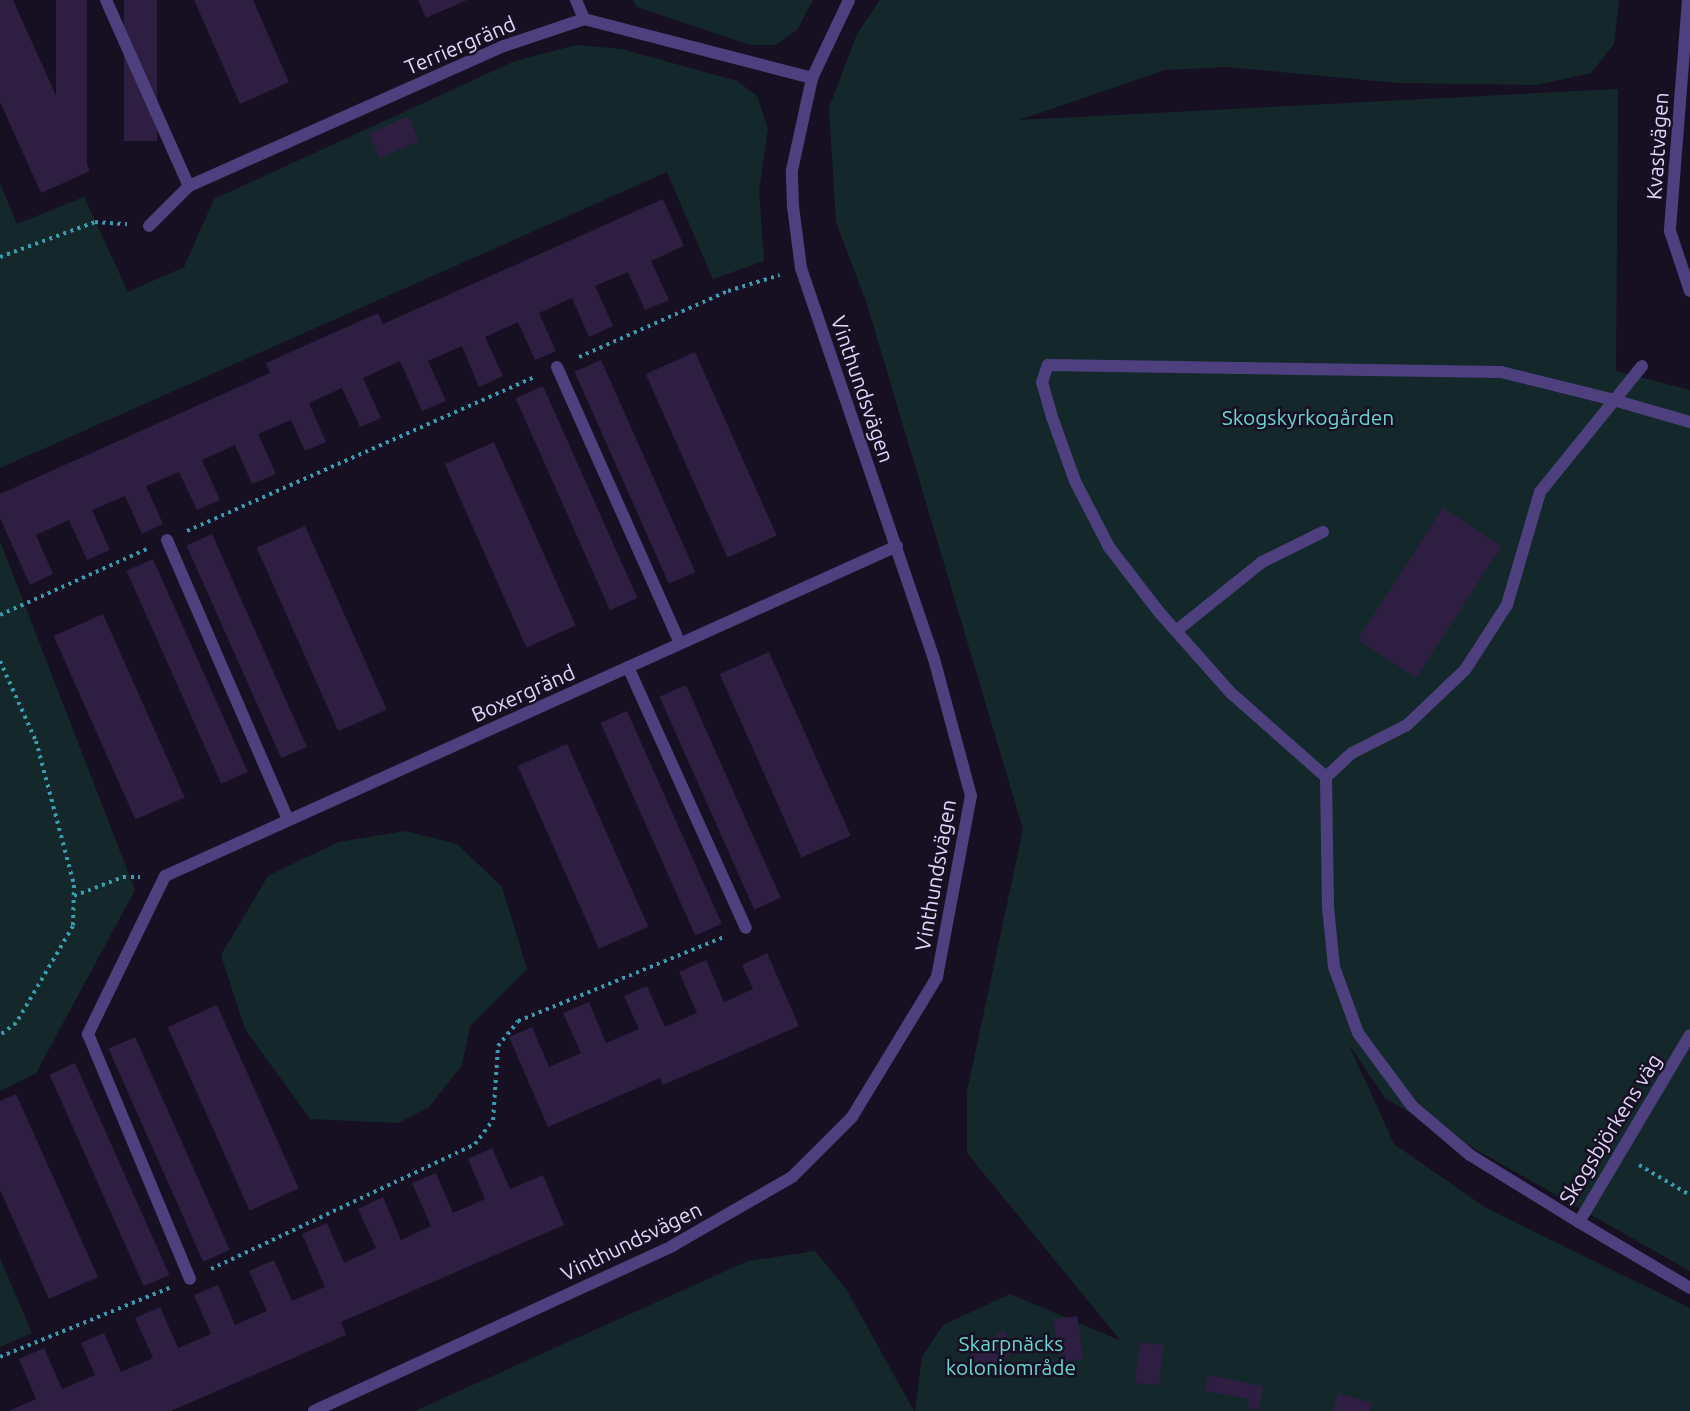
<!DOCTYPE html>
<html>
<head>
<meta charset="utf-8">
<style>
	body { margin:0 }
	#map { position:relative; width:1690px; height:1411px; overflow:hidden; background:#171023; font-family:Ubuntu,sans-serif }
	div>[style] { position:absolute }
	.green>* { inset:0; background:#14282c }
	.building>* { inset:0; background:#2d1e42; transform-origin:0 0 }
	.path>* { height:4px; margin-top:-2px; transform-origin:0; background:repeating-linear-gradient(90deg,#3a9cac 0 3px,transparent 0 7.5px) }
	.lane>* { height:12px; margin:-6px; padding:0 6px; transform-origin:6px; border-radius:6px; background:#4e407e }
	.street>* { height:12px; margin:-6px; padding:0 6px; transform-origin:6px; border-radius:6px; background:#4e407e }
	span { translate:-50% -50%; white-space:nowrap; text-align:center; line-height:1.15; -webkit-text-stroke:5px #171023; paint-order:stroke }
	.street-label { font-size:21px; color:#e2d6fb }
	.park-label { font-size:21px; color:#68d5d0 }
</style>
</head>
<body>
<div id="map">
	<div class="green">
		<i style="clip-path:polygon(633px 0,813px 0,797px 30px,776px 45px,750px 45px,637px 7px)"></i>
		<i style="clip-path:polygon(880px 0,1619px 0,1614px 44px,1591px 73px,1537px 85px,1397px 83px,1227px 67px,1165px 70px,1019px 120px,1618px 89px,1616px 371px,1690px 390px,1690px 1271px,1385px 1098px,1348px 1043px,1394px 1144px,1486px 1208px,1690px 1308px,1690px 1411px,915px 1411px,922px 1357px,943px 1325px,1010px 1294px,1121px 1341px,967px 1153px,967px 1092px,1023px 829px,867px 304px,836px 222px,829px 108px,857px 34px)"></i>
		<i style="clip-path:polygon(576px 45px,622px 49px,737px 81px,757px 96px,768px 129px,759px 190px,764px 261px,713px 279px,667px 172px,0 468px,0 184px,17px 224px,84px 197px,128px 292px,184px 267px,214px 199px,515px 61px)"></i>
		<i style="clip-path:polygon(0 541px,135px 890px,36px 1073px,0 1091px)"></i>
		<i style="clip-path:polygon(405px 831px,457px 844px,502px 887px,527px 969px,470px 1026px,462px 1065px,429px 1107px,398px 1123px,310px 1119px,245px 1029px,221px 955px,268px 876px,338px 842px)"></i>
		<i style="clip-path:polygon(815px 1251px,846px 1289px,914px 1411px,415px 1411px,748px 1261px)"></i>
		<i style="clip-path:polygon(0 1258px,32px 1333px,0 1347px)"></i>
	</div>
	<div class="building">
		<i style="clip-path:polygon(0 0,13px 0,90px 171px,41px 193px,0 102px)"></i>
		<i style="left:56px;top:0;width:31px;height:168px"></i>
		<i style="left:124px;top:0;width:33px;height:141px"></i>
		<i style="clip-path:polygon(194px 0,253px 0,289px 82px,240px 104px)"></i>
		<i style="clip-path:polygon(418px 0,467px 0,426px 18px)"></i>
		<i style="left:408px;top:116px;width:27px;height:43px;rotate:66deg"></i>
		<i style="clip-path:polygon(663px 199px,684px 246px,651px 261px,669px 300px,645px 310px,628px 272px,595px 286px,613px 326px,589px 337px,572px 298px,539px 313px,556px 351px,535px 360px,518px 322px,485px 337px,503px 376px,479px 387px,462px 346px,428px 361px,446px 401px,422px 411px,400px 361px,363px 378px,381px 418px,360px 427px,342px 388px,309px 403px,326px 442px,305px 451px,291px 420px,258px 434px,276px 474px,252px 484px,235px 445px,202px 460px,220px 500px,197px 510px,179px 472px,146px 486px,163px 524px,142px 534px,125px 496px,92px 510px,110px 550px,87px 560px,69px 520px,36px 535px,53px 574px,30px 585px,0 518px,0 494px,270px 373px,266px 363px,378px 313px,383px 324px)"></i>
		<i style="left:695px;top:352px;width:201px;height:54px;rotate:66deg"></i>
		<i style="left:601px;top:360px;width:232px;height:29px;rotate:66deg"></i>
		<i style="left:543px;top:386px;width:232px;height:30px;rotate:66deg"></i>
		<i style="left:494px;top:442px;width:201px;height:54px;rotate:66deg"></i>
		<i style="left:1443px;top:508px;width:70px;height:157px;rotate:33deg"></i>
		<i style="left:305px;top:526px;width:201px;height:53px;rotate:66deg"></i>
		<i style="left:212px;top:534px;width:233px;height:28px;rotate:66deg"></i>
		<i style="left:153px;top:559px;width:233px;height:29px;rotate:66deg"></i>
		<i style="left:103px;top:614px;width:201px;height:54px;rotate:66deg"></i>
		<i style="left:769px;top:652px;width:201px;height:54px;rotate:66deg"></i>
		<i style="left:686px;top:685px;width:233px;height:29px;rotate:66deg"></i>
		<i style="left:627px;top:711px;width:233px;height:29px;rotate:66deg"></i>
		<i style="left:567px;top:744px;width:200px;height:54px;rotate:66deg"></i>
		<i style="clip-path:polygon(767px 953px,799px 1026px,663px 1085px,660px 1078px,548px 1127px,509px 1037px,532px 1027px,549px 1067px,581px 1053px,563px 1013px,589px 1002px,606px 1043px,639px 1029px,624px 996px,647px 986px,665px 1027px,697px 1013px,679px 972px,706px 960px,724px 1002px,753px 989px,742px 965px)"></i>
		<i style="left:217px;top:1005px;width:201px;height:54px;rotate:66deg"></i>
		<i style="left:135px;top:1037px;width:233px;height:29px;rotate:66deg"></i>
		<i style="left:75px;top:1063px;width:232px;height:28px;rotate:66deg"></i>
		<i style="clip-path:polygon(16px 1094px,98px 1277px,49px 1299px,0 1190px,0 1101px)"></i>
		<i style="clip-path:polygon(492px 1148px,510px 1189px,543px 1175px,564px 1225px,341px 1322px,346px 1335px,171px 1411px,9px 1411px,36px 1399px,19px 1359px,44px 1348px,62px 1389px,95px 1375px,81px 1343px,104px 1333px,121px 1372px,153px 1358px,135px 1318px,160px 1307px,178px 1348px,211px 1334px,194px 1295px,218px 1285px,235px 1325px,267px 1311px,249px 1271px,274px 1260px,292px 1301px,325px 1287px,302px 1234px,327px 1223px,344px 1263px,376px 1248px,358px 1209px,383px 1197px,401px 1240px,431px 1226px,412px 1183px,436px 1173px,453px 1213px,485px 1199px,468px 1159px)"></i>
		<i style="left:1077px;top:1316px;width:43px;height:24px;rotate:81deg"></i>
		<i style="left:1003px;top:1330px;width:24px;height:41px;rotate:52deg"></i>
		<i style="left:1140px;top:1342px;width:24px;height:41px;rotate:7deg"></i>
		<i style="clip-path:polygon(1208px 1375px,1263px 1386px,1259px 1410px,1248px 1408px,1249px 1399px,1205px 1391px)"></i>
		<i style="clip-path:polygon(1338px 1393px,1372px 1403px,1369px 1411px,1332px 1411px)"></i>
	</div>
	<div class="path">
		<i style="left:0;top:257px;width:101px;rotate:-20.2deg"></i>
		<i style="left:95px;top:222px;width:32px;rotate:4deg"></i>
		<i style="left:579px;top:357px;width:163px;rotate:-23.9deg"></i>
		<i style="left:728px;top:291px;width:54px;rotate:-17.1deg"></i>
		<i style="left:187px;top:531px;width:382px;rotate:-23.9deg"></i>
		<i style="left:0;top:615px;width:161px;rotate:-24.2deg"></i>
		<i style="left:0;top:661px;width:88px;rotate:65.8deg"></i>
		<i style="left:36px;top:741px;width:149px;rotate:75.2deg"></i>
		<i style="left:74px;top:885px;width:41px;rotate:91.4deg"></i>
		<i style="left:73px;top:926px;width:113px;rotate:120.4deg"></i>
		<i style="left:16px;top:1023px;width:20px;rotate:143deg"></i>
		<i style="left:74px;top:896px;width:53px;rotate:-21.2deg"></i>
		<i style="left:123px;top:877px;width:17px"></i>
		<i style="left:1639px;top:1165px;width:59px;rotate:30.5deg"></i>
		<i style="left:211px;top:1269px;width:292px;rotate:-25.3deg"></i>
		<i style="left:475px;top:1144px;width:30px;rotate:-53deg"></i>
		<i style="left:493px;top:1120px;width:74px;rotate:-86.1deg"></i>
		<i style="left:498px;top:1046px;width:32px;rotate:-51deg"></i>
		<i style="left:518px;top:1021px;width:225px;rotate:-22.2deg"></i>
		<i style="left:0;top:1357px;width:183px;rotate:-22.2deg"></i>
	</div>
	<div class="lane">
		<i style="left:106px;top:0;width:204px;rotate:66deg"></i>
		<i style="left:576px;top:0;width:21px;rotate:67deg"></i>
		<i style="left:557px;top:367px;width:302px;rotate:66deg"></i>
		<i style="left:167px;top:540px;width:305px;rotate:66.6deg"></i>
		<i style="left:1176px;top:631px;width:110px;rotate:-38.7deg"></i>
		<i style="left:1262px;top:562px;width:68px;rotate:-26.2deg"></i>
		<i style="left:628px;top:667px;width:286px;rotate:65.7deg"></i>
		<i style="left:1326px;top:777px;width:128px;rotate:-138.5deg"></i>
		<i style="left:1230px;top:692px;width:107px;rotate:-131.6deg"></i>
		<i style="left:1159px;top:612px;width:82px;rotate:-127.6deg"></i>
		<i style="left:1109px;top:547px;width:74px;rotate:-117.3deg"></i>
		<i style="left:1075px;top:481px;width:68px;rotate:-109.8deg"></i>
		<i style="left:1052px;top:417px;width:36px;rotate:-106deg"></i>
		<i style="left:1042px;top:382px;width:18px;rotate:-71deg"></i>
		<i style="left:1048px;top:365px;width:453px;rotate:0.9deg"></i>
		<i style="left:1501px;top:372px;width:112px;rotate:13.9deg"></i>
		<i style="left:165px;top:876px;width:176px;rotate:116deg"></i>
		<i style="left:88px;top:1034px;width:265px;rotate:67.4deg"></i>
		<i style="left:1328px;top:907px;width:130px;rotate:-90.9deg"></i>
		<i style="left:1326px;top:777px;width:35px;rotate:-43deg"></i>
		<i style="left:1352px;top:753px;width:62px;rotate:-27deg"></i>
		<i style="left:1407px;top:725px;width:80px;rotate:-43.5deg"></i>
		<i style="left:1465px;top:670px;width:77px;rotate:-57.1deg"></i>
		<i style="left:1507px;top:605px;width:118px;rotate:-73.7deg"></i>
		<i style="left:1540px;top:492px;width:162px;rotate:-51deg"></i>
		<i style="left:1579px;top:1222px;width:129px;rotate:30.7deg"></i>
	</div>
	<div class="street">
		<i style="left:1688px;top:0;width:232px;rotate:94.5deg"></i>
		<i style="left:1670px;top:231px;width:63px;rotate:71.6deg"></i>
		<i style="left:149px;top:226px;width:57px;rotate:-45deg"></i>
		<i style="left:189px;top:186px;width:345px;rotate:-24deg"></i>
		<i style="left:504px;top:46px;width:84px;rotate:-18.6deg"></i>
		<i style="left:584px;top:19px;width:236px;rotate:14.5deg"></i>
		<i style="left:1610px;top:399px;width:83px;rotate:16deg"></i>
		<i style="left:165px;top:876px;width:803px;rotate:-24.27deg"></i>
		<i style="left:1328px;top:907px;width:60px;rotate:84.3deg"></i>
		<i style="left:1334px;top:967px;width:70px;rotate:70deg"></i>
		<i style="left:1358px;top:1033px;width:91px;rotate:53.5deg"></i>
		<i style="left:1412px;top:1106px;width:76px;rotate:40.2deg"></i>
		<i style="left:1470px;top:1155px;width:128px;rotate:31.6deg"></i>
		<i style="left:1579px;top:1222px;width:217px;rotate:-59.3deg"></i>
		<i style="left:314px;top:1411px;width:394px;rotate:-24.7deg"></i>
		<i style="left:672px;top:1246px;width:138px;rotate:-29.9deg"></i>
		<i style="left:792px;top:1177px;width:85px;rotate:-45deg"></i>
		<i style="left:852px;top:1117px;width:164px;rotate:-58.7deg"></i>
		<i style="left:937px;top:977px;width:184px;rotate:-79.4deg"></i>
		<i style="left:971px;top:796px;width:142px;rotate:-105.1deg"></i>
		<i style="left:934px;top:659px;width:413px;rotate:-108.8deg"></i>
		<i style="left:801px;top:268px;width:63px;rotate:-97.4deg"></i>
		<i style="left:793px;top:206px;width:36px;rotate:-92deg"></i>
		<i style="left:792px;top:170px;width:94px;rotate:-77.7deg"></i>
		<i style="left:812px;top:78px;width:86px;rotate:-64.6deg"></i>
	</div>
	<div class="street-label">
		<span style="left:460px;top:45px;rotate:-23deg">Terriergränd</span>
		<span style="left:1657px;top:146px;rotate:-86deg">Kvastvägen</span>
		<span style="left:863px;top:389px;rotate:71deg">Vinthundsvägen</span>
		<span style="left:523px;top:693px;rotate:-24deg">Boxergränd</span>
		<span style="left:935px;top:875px;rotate:-80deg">Vinthundsvägen</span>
		<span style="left:1610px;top:1129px;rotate:-58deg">Skogsbjörkens väg</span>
		<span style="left:631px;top:1241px;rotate:-26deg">Vinthundsvägen</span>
	</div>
	<div class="park-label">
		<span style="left:1308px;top:417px">Skogskyrkogården</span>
		<span style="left:1011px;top:1355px">Skarpnäcks<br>koloniområde</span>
	</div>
</div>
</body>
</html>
